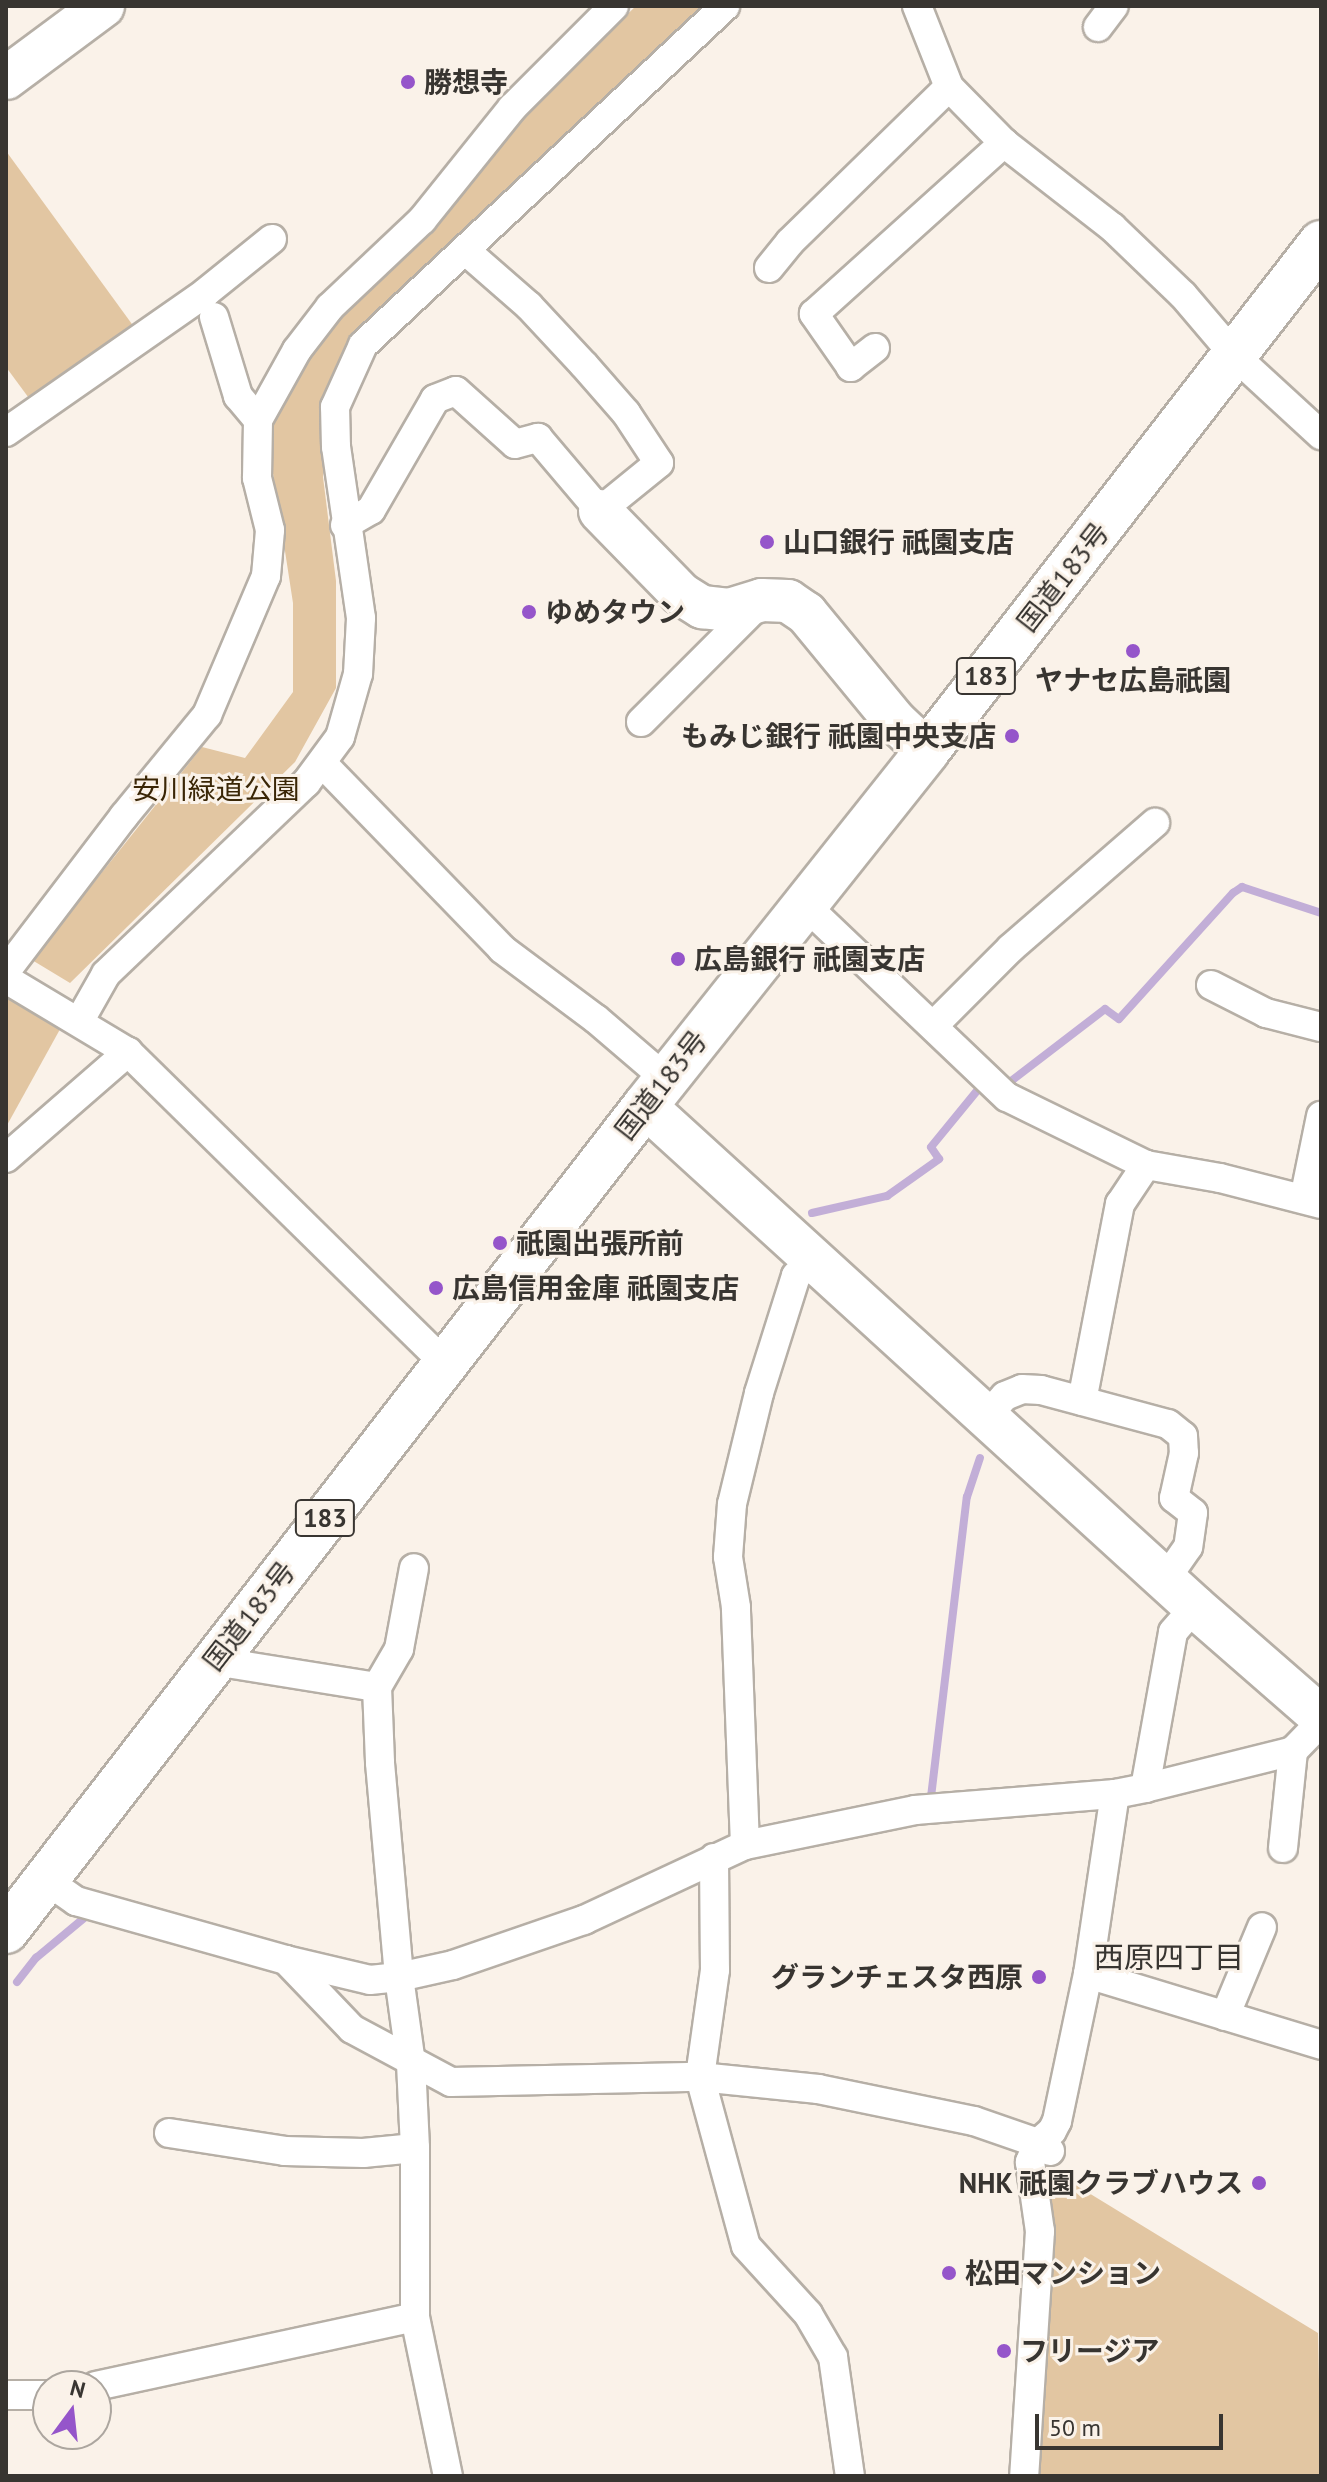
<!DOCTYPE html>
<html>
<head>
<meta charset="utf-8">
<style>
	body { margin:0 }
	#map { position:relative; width:1327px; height:2482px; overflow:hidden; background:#faf2e9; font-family:"PT Sans","Noto Sans JP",sans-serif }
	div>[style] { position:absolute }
	.green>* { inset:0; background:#e2c6a2 }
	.stream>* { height:8px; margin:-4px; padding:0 4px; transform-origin:4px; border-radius:4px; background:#c2aed7 }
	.roads { filter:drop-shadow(2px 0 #b6afa6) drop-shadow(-2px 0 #b6afa6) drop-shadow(0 2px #b6afa6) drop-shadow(0 -2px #b6afa6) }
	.street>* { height:28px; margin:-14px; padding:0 14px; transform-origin:14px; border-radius:14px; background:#fff }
	.secondary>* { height:42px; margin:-21px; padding:0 21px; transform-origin:21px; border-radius:21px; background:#fff }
	.highway>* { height:44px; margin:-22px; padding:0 22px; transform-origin:22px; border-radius:22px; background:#fff }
	.dots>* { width:22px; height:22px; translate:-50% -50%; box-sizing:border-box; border:4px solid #faf2e9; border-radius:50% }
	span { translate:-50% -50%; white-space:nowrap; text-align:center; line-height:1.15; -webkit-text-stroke:6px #faf2e9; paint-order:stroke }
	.shield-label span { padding:2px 6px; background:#faf2e9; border:2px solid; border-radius:6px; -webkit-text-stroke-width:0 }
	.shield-label { font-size:26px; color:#383531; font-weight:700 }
	.poi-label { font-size:28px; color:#383531; font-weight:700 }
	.left { translate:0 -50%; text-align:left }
	.right { translate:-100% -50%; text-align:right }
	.street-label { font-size:28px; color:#383531 }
	.park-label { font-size:28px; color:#3a2606 }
	.neighbourhood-label { font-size:30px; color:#383531 }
	.frame { position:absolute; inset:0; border:8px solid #383531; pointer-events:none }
	.north { position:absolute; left:32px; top:2370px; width:80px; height:80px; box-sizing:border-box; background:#faf2e9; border:2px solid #aca69f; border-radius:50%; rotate:15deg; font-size:22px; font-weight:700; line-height:32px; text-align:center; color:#383531 }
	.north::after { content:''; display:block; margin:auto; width:28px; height:36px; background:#9555ca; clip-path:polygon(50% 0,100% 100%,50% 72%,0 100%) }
	.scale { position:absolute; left:1035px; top:2414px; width:188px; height:36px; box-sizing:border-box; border:4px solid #383531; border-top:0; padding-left:10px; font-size:24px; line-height:28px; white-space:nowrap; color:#383531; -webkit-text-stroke:6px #faf2e9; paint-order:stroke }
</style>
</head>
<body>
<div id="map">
	<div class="green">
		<i style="clip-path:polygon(636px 6px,712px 6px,336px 378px,323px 477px,336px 581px,336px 688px,295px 762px,70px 983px,32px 960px,202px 747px,245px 758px,293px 692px,293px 603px,266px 428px,322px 330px,508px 128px)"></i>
		<i style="clip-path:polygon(6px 151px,137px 331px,34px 405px,6px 367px)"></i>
		<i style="clip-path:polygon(6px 995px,64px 1022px,6px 1127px)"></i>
		<i style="clip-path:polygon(1043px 2165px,1318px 2333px,1321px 2476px,1036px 2476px,1053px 2223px)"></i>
	</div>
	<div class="stream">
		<i style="left:1006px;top:1085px;width:125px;rotate:-37.5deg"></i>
		<i style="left:1105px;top:1009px;width:17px;rotate:36deg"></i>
		<i style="left:1119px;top:1019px;width:170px;rotate:-47.9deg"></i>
		<i style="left:1233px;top:893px;width:11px;rotate:-34deg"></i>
		<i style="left:1242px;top:887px;width:83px;rotate:18.2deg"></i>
		<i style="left:812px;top:1213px;width:77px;rotate:-12.8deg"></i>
		<i style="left:887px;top:1196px;width:64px;rotate:-35.4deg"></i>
		<i style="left:939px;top:1159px;width:14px;rotate:-124deg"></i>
		<i style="left:931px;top:1147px;width:79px;rotate:-50.7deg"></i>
		<i style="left:931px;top:1797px;width:302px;rotate:-83.2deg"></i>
		<i style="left:967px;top:1497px;width:41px;rotate:-71.6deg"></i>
		<i style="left:17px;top:1982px;width:31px;rotate:-52deg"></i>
		<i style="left:36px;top:1958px;width:69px;rotate:-39.7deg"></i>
	</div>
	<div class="roads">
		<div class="street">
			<i style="left:917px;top:6px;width:87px;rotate:68.4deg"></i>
			<i style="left:949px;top:87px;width:78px;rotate:45.5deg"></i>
			<i style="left:1004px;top:143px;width:137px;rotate:37.9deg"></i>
			<i style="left:1112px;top:227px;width:98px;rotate:43.8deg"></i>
			<i style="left:1183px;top:295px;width:80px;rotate:49.6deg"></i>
			<i style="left:1235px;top:356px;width:117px;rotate:42.6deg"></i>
			<i style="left:1098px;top:27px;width:26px;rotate:-53deg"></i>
			<i style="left:769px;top:268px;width:33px;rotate:-51deg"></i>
			<i style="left:790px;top:242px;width:222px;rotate:-44.3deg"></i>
			<i style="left:214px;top:317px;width:83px;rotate:73.1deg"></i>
			<i style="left:238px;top:396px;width:31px;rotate:50deg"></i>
			<i style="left:875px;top:348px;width:31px;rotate:142deg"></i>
			<i style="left:851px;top:367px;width:65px;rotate:-124.9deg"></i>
			<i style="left:814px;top:314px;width:256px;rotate:-42deg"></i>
			<i style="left:6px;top:432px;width:243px;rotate:-34.9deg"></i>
			<i style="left:205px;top:293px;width:86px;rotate:-38.9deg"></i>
			<i style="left:345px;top:525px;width:30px;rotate:-30deg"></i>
			<i style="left:371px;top:510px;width:128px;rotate:-60deg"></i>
			<i style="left:435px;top:399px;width:22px;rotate:-21deg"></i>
			<i style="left:456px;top:391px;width:79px;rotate:41.9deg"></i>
			<i style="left:515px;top:444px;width:24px;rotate:-15deg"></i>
			<i style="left:538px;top:438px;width:96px;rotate:49.7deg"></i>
			<i style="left:600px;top:511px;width:76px;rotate:-39.1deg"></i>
			<i style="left:659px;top:463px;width:60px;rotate:-123.4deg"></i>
			<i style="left:626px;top:413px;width:64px;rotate:-131.2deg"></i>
			<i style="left:584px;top:365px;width:81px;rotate:-133deg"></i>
			<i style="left:529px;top:306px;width:84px;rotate:-138.9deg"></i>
			<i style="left:641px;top:722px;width:167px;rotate:-45deg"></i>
			<i style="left:323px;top:764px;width:257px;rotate:45.9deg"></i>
			<i style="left:502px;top:949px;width:117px;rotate:36.7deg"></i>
			<i style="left:596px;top:1019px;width:92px;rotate:40.6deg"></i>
			<i style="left:804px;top:904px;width:280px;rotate:43.6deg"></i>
			<i style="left:1007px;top:1097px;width:155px;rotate:26.1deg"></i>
			<i style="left:1146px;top:1165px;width:75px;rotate:10deg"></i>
			<i style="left:1220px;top:1178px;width:104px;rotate:14.4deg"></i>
			<i style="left:6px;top:971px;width:195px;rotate:-52.7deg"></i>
			<i style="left:124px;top:816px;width:131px;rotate:-50.6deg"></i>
			<i style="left:207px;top:715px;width:151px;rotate:-67deg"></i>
			<i style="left:266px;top:576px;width:46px;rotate:-85deg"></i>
			<i style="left:270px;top:530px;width:54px;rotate:-104deg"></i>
			<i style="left:257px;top:478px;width:58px;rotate:-89deg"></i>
			<i style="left:258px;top:420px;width:80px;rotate:-60.9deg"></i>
			<i style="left:297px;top:350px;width:54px;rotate:-52.5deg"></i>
			<i style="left:330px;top:307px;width:127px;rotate:-43.4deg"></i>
			<i style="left:422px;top:220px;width:144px;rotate:-51.2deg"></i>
			<i style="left:512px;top:108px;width:144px;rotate:-45deg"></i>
			<i style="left:6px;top:979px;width:142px;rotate:30.9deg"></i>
			<i style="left:128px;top:1052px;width:444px;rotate:44.5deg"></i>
			<i style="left:1211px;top:985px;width:62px;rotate:27deg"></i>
			<i style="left:1266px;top:1013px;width:57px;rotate:14.3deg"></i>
			<i style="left:80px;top:1020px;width:53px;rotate:-60.5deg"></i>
			<i style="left:106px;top:974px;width:277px;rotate:-43.7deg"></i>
			<i style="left:306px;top:783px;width:57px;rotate:-53.5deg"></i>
			<i style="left:340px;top:737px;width:66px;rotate:-74.1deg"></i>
			<i style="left:358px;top:674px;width:56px;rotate:-86.9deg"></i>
			<i style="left:361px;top:618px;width:173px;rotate:-98.3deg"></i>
			<i style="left:336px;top:447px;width:40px;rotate:-91.4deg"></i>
			<i style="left:335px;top:407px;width:68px;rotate:-65.7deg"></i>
			<i style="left:363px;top:345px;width:496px;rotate:-43.1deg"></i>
			<i style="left:933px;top:1026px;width:110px;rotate:-45deg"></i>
			<i style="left:1011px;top:948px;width:191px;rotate:-41deg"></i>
			<i style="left:6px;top:1158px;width:162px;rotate:-41deg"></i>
			<i style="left:1304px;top:1199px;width:85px;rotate:-78.4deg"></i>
			<i style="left:1082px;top:1401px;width:201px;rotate:-79.1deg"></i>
			<i style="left:1120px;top:1204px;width:47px;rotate:-56.3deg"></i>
			<i style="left:986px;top:1417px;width:28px;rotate:-48deg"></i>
			<i style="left:1005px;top:1396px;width:18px;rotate:-22deg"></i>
			<i style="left:1022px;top:1389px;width:19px;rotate:3deg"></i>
			<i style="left:1041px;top:1390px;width:131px;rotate:15deg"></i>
			<i style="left:1168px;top:1424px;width:19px;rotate:39deg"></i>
			<i style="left:1183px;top:1436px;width:17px;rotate:87deg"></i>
			<i style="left:1184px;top:1453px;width:46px;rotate:102.5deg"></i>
			<i style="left:1174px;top:1498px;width:24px;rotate:38deg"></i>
			<i style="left:1193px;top:1513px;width:34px;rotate:98deg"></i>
			<i style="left:1188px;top:1547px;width:40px;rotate:124.9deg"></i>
			<i style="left:214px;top:1661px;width:165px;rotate:9.1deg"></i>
			<i style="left:377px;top:1687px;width:44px;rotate:-59.9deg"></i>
			<i style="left:399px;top:1649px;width:82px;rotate:-79.5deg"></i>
			<i style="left:377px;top:1687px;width:76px;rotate:87.7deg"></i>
			<i style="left:380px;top:1763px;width:215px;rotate:84.9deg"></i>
			<i style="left:399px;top:1977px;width:87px;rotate:82.1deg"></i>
			<i style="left:411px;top:2063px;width:85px;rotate:87.3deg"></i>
			<i style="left:415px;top:2148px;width:169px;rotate:90deg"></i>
			<i style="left:415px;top:2317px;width:162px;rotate:78.3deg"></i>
			<i style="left:1145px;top:1788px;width:158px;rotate:-79.8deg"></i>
			<i style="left:1173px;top:1632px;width:33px;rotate:-49deg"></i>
			<i style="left:745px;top:1845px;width:238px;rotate:-92.2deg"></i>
			<i style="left:736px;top:1607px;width:51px;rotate:-99.1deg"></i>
			<i style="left:728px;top:1557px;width:53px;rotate:-85.7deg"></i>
			<i style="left:732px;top:1504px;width:114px;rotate:-76.3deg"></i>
			<i style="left:759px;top:1393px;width:123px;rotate:-72.5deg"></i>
			<i style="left:796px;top:1276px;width:24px;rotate:-45deg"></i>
			<i style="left:1283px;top:1848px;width:98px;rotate:-84.1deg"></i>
			<i style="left:714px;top:1858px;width:112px;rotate:89.5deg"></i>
			<i style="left:715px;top:1970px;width:108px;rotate:98deg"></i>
			<i style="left:700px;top:2077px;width:175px;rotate:74.8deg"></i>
			<i style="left:746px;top:2246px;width:92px;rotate:47.6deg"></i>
			<i style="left:808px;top:2314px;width:50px;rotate:59.8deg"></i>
			<i style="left:833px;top:2357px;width:120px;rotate:81.9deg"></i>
			<i style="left:46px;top:1880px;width:37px;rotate:35deg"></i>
			<i style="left:76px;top:1901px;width:218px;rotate:15.7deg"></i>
			<i style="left:286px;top:1960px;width:86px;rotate:13.4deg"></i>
			<i style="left:370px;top:1980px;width:29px;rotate:-6deg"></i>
			<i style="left:399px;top:1977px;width:55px;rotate:-12.5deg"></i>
			<i style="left:453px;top:1965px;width:139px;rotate:-19deg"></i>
			<i style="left:584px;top:1920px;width:178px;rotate:-25deg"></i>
			<i style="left:745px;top:1845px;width:174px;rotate:-11.6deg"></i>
			<i style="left:915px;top:1810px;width:201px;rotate:-4.6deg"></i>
			<i style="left:1115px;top:1794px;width:31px;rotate:-11deg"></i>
			<i style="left:1145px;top:1788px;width:153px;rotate:-14deg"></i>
			<i style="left:1293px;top:1751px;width:40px;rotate:-46deg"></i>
			<i style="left:286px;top:1960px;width:95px;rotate:46.3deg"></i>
			<i style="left:352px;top:2029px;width:112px;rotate:28.2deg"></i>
			<i style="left:451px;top:2082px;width:249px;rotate:-1.2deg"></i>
			<i style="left:700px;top:2077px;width:119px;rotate:5.8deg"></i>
			<i style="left:818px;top:2089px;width:159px;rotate:11.6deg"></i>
			<i style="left:974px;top:2121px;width:68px;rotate:19deg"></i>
			<i style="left:1038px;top:2143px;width:21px;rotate:113deg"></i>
			<i style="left:1030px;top:2162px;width:70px;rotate:81.8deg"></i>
			<i style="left:1040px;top:2231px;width:246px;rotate:93.7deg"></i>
			<i style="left:1088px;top:1974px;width:244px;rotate:16.9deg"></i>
			<i style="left:1225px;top:2016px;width:96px;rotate:-67.4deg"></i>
			<i style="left:169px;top:2133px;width:117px;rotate:8.8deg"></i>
			<i style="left:285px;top:2151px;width:78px;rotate:1.5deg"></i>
			<i style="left:363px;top:2153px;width:52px;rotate:-5.5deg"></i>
			<i style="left:1050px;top:2151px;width:14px;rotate:-146deg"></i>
			<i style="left:1038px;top:2143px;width:18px;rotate:-41deg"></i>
			<i style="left:1052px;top:2131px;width:11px;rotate:-63deg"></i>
			<i style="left:1057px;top:2121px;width:150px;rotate:-78.1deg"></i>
			<i style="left:1088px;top:1974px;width:182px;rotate:-81.5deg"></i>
			<i style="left:96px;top:2386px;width:326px;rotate:-12.2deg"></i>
			<i style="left:6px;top:2395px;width:42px"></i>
		</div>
		<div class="secondary">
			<i style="left:6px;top:78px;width:121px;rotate:-36.6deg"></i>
			<i style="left:600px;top:511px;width:116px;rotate:45.7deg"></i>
			<i style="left:681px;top:594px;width:25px;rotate:32deg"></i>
			<i style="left:702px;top:607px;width:27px;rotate:6deg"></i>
			<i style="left:729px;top:610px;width:34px;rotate:-17deg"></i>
			<i style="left:762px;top:600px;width:26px;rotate:2deg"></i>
			<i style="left:788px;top:601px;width:22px;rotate:34deg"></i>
			<i style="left:806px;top:613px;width:141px;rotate:50.5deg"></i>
			<i style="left:896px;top:722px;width:42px;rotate:43.1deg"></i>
			<i style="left:645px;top:1106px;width:744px;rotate:42.33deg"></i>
			<i style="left:1195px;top:1607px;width:167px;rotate:41.1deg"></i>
		</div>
		<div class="highway">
			<i style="left:6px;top:1931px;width:1044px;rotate:-52.24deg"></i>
			<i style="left:645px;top:1106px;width:453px;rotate:-51.5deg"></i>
			<i style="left:927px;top:751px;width:643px;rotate:-52.2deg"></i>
		</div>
	</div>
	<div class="dots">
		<i style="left:408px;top:82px;background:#9555ca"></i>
		<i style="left:767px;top:542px;background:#9555ca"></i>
		<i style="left:529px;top:612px;background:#9555ca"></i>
		<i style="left:1133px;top:651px;background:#9555ca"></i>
		<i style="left:1012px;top:736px;background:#9555ca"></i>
		<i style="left:678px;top:959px;background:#9555ca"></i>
		<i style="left:500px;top:1243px;background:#9555ca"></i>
		<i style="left:436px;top:1288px;background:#9555ca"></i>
		<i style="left:1039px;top:1977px;background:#9555ca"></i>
		<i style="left:1259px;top:2183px;background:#9555ca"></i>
		<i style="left:949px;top:2273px;background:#9555ca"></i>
		<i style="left:1004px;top:2351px;background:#9555ca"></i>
	</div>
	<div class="shield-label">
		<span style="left:986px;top:676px">183</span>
		<span style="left:325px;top:1518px">183</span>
	</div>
	<div class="poi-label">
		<span class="left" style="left:424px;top:82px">勝想寺</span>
		<span class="left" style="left:783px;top:542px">山口銀行 祇園支店</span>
		<span class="left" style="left:545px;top:612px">ゆめタウン</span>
		<span style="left:1133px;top:680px">ヤナセ広島祇園</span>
		<span class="right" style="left:996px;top:736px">もみじ銀行 祇園中央支店</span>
		<span class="left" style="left:694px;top:959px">広島銀行 祇園支店</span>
		<span class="left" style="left:516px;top:1243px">祇園出張所前</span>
		<span class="left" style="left:452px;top:1288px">広島信用金庫 祇園支店</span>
		<span class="right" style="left:1023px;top:1977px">グランチェスタ西原</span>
		<span class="right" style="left:1243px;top:2183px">NHK 祇園クラブハウス</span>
		<span class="left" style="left:965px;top:2273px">松田マンション</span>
		<span class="left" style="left:1020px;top:2351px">フリージア</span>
	</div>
	<div class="street-label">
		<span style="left:1063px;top:577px;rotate:-52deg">国道183号</span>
		<span style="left:661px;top:1085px;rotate:-52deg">国道183号</span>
		<span style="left:249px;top:1616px;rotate:-52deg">国道183号</span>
	</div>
	<div class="park-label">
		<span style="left:216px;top:789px">安川緑道公園</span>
	</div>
	<div class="neighbourhood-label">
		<span style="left:1169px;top:1957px">西原四丁目</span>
	</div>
	<div class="frame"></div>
	<div class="north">N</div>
	<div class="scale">50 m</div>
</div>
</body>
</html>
